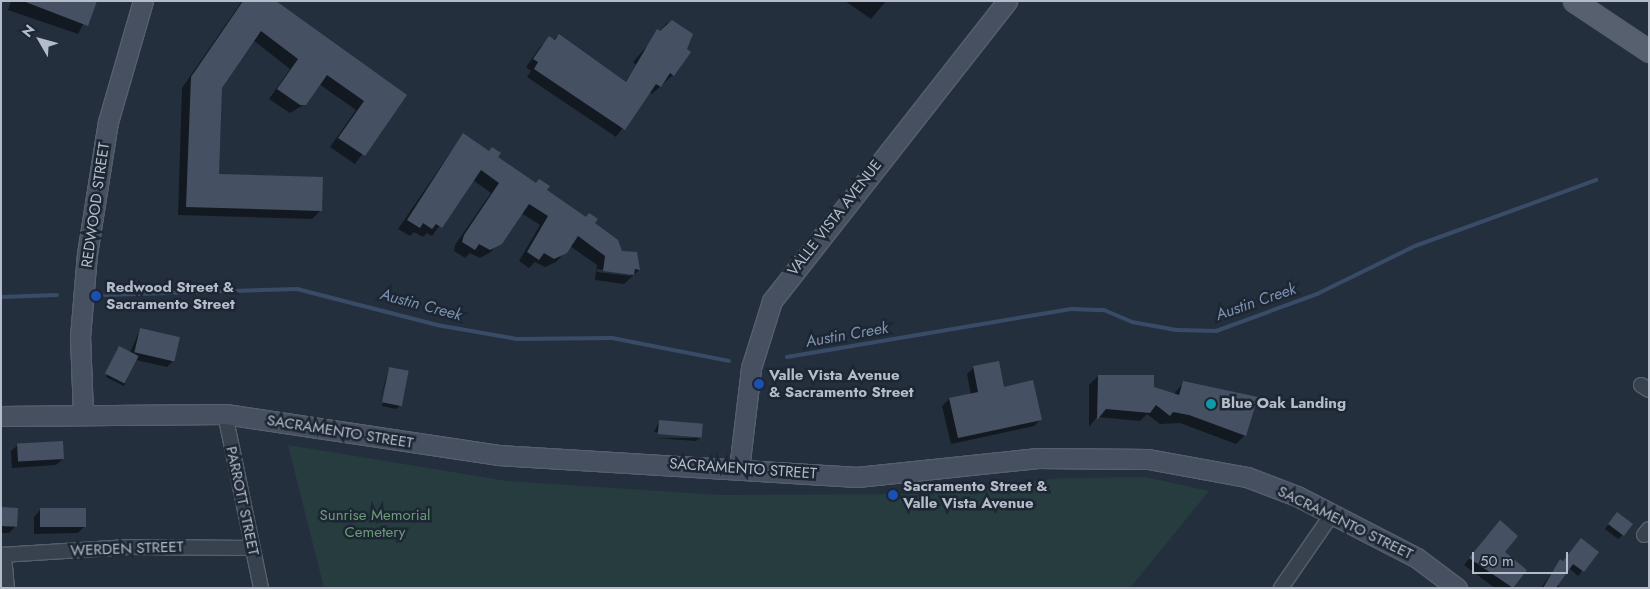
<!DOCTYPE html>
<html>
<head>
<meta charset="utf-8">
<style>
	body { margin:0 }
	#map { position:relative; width:1650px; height:589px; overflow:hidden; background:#242f3e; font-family:Jost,sans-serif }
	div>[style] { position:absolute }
	.green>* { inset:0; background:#263c3f }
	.shadow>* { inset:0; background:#0007 }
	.stream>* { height:4px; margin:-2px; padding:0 2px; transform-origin:2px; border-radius:2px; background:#394c67 }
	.building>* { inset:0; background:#455162; transform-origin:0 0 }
	.roads { filter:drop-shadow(1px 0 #565f6c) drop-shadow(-1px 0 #565f6c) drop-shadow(0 1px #565f6c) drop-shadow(0 -1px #565f6c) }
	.street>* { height:14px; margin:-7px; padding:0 7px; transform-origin:7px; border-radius:7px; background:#38414e }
	.secondary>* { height:19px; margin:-9.5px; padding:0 9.5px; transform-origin:9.5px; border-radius:9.5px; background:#465061 }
	.primary>* { height:21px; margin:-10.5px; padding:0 10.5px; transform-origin:10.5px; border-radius:10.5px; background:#56606e }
	.dots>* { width:14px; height:14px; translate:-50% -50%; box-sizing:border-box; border:2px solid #1d2633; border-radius:50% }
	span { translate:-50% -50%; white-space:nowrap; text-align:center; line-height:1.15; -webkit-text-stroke:5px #1d2633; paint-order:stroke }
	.street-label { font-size:15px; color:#b4bcc9 }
	.poi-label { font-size:15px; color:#b4bcc9; font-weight:700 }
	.left { translate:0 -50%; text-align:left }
	.park-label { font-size:15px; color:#6b9a76 }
	.water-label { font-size:16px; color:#7c92b1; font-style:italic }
	.frame { position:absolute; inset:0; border:2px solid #b4bcc9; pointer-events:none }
	.north { position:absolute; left:15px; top:15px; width:50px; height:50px; -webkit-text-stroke:4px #1d2633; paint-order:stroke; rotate:308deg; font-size:14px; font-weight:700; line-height:20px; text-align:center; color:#b4bcc9 }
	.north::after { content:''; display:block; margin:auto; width:18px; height:22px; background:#b4bcc9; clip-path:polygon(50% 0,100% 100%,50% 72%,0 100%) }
	.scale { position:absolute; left:1472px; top:552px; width:96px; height:22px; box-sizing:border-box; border:2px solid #b4bcc9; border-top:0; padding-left:6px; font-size:15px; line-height:18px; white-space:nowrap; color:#b4bcc9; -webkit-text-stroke:4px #1d2633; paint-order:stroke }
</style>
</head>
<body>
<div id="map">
	<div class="green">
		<i style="clip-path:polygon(288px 445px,507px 481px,721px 495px,917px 494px,1061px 478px,1145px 477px,1209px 491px,1130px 588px,324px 588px)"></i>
	</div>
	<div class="shadow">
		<i style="clip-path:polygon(11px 1px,96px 1px,78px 34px,8px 10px)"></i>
		<i style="clip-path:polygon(242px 1px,274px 1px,405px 95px,355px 164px,330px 147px,356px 110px,319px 84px,305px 104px,290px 113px,269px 99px,290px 69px,253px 40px,221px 88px,218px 175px,321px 210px,312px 219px,178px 215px,182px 88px)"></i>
		<i style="clip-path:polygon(845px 1px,886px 1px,871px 19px)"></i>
		<i style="clip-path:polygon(667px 23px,692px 35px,673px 75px,652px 94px,649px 92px,616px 137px,527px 77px,531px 71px,526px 67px,541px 46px,559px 36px,625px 83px,636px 65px,633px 62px)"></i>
		<i style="clip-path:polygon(evenodd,463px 134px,594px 223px,639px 270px,624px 284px,595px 280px,597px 265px,570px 246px,556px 262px,545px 267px,535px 262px,529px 268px,519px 261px,540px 225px,521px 213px,491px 252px,480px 258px,470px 253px,465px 258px,454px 251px,455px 245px,491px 193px,473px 180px,432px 236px,427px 233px,423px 237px,414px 232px,410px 236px,398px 229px,463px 134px,597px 269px,631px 274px,631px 276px,597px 272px,597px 269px)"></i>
		<i style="clip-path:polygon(140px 329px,174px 360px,167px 367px,136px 360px,124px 386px,106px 377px,117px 349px,130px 353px)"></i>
		<i style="clip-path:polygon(974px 367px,1003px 389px,1041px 419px,1034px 426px,951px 444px,942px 406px,949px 399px,971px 395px,967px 374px)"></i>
		<i style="clip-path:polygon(389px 368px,401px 405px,396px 409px,382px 406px,389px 372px,378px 406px)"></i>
		<i style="clip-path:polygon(1098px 376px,1174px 394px,1184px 382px,1245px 435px,1236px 444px,1180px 423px,1160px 424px,1147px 414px,1140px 421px,1097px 417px,1089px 427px,1089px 385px)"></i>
		<i style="clip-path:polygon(659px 422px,702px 425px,701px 437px,696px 441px,654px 438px,699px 438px,654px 432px)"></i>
		<i style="clip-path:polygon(18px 445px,63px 459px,56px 465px,12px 468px,11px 451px)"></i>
		<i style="clip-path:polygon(1px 508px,15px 527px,9px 533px,1px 533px)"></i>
		<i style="clip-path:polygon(40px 510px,85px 526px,78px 533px,34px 534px,34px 517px)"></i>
		<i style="clip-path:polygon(1613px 518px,1623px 535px,1618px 539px,1605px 529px)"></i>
		<i style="clip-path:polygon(1494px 528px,1503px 552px,1526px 570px,1512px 588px,1495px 588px,1464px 565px)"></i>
		<i style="clip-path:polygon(1597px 552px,1578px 576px,1569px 568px,1557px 584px,1561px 588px,1541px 588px,1560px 561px)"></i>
	</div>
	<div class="stream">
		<i style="left:105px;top:295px;width:192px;rotate:-1.8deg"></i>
		<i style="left:297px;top:289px;width:145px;rotate:14.4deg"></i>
		<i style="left:437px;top:325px;width:81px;rotate:9.9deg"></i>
		<i style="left:517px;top:339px;width:95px;rotate:-0.6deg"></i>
		<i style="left:612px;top:338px;width:119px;rotate:11.1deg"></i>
		<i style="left:1px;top:297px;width:56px;rotate:-2deg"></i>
		<i style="left:787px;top:357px;width:288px;rotate:-9.6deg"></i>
		<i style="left:1071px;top:309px;width:33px;rotate:2deg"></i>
		<i style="left:1104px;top:310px;width:30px;rotate:23deg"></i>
		<i style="left:1132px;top:322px;width:45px;rotate:10.3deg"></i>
		<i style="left:1176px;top:330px;width:40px;rotate:1.4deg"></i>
		<i style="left:1216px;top:331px;width:108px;rotate:-20.1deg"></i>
		<i style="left:1317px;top:294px;width:109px;rotate:-26.1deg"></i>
		<i style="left:1415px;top:246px;width:193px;rotate:-20deg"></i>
	</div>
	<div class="building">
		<i style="clip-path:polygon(23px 1px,97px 1px,88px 26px)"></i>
		<i style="clip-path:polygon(243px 1px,276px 1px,407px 95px,365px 156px,338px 138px,364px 101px,327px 75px,306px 105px,300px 105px,277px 89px,298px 59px,261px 31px,222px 88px,219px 174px,323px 177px,322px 211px,186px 207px,191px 77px)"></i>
		<i style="clip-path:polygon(672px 20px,693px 34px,687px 49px,691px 52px,674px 76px,670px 73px,661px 87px,656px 84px,625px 130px,534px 69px,538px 62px,533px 59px,549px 36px,555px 40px,559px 34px,626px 82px,657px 29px,660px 31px)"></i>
		<i style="clip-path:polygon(463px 133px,489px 151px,492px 147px,501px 153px,498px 157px,536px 183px,539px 179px,550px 186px,547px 190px,586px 217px,589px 213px,598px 219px,595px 223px,618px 240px,622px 251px,637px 252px,640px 270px,635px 269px,634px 275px,603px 271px,605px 256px,578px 236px,567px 253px,554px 259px,544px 253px,539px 260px,527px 252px,548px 216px,529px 204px,502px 244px,490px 250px,479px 244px,475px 250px,462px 242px,464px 235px,499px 183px,481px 170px,442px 228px,436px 224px,432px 229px,423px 223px,420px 228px,407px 220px)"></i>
		<i style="left:140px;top:328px;width:41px;height:25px;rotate:13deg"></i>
		<i style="left:119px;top:346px;width:22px;height:31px;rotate:27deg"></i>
		<i style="clip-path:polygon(999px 361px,1004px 387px,1033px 380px,1042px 420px,958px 438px,949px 398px,978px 392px,973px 366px)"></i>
		<i style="left:389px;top:367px;width:20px;height:36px;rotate:11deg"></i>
		<i style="clip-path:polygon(1098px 375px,1154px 375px,1154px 387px,1179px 395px,1183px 381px,1258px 397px,1246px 436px,1189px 415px,1173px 412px,1170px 416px,1156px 405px,1150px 413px,1106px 409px,1097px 420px)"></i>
		<i style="left:659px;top:420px;width:44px;height:14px;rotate:5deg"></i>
		<i style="left:63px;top:441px;width:18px;height:46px;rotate:87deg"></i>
		<i style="left:1px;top:507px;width:17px;height:19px;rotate:3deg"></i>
		<i style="left:86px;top:508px;width:19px;height:46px;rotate:90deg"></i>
		<i style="left:1617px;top:512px;width:20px;height:15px;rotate:37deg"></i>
		<i style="clip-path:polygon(1500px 520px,1518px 536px,1505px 552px,1527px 570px,1513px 588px,1469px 558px)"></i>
		<i style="clip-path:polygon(1581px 538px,1599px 552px,1584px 572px,1573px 564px,1556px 588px,1543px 588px,1560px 559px,1563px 561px)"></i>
	</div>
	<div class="roads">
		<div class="street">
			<i style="left:1641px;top:385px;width:9px;rotate:32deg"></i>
			<i style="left:225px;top:414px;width:178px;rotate:78.3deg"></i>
			<i style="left:1644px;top:535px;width:8px;rotate:-50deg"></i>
			<i style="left:1px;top:555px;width:128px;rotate:-3.6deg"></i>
			<i style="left:129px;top:547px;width:123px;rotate:0.5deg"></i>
			<i style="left:4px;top:555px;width:33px;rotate:85deg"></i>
			<i style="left:1281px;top:588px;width:90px;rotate:-55.4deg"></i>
		</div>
		<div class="secondary">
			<i style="left:83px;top:414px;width:77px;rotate:-92.2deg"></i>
			<i style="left:80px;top:337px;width:83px;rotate:-85.2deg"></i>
			<i style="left:87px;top:254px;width:134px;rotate:-81deg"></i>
			<i style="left:108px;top:122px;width:126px;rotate:-73.9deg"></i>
			<i style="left:1px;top:416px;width:224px;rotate:-0.5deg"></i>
			<i style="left:225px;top:414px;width:276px;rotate:8.5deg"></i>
			<i style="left:498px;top:455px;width:360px;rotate:3.5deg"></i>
			<i style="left:857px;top:477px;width:182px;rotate:-6deg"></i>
			<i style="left:1038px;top:458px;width:110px;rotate:0.5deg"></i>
			<i style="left:1148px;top:459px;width:101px;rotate:10.3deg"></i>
			<i style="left:1247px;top:477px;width:53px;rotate:20.8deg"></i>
			<i style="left:1297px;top:496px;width:135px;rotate:27.3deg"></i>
			<i style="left:1417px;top:558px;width:50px;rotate:36.9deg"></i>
			<i style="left:739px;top:469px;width:102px;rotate:-83.2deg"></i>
			<i style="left:751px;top:368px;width:70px;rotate:-72.6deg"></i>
			<i style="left:772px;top:301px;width:381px;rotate:-51.9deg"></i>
		</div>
		<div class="primary">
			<i style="left:1574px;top:1px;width:90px;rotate:33.7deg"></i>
		</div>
	</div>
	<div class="dots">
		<i style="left:96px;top:296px;background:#1a4fb4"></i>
		<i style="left:759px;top:384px;background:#1a4fb4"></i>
		<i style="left:1211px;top:404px;background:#0f9aa8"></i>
		<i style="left:893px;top:495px;background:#1a4fb4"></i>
	</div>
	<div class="street-label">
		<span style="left:96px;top:205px;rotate:-82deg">REDWOOD STREET</span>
		<span style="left:835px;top:218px;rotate:-52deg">VALLE VISTA AVENUE</span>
		<span style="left:340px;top:432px;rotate:9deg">SACRAMENTO STREET</span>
		<span style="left:743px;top:469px;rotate:4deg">SACRAMENTO STREET</span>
		<span style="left:242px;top:501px;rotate:78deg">PARROTT STREET</span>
		<span style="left:1345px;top:523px;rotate:26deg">SACRAMENTO STREET</span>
		<span style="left:127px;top:549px;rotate:-2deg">WERDEN STREET</span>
	</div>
	<div class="poi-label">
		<span class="left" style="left:106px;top:296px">Redwood Street &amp;<br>Sacramento Street</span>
		<span class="left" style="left:769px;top:384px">Valle Vista Avenue<br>&amp; Sacramento Street</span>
		<span class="left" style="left:1221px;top:404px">Blue Oak Landing</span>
		<span class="left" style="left:903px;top:495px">Sacramento Street &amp;<br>Valle Vista Avenue</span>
	</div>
	<div class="park-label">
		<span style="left:375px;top:524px">Sunrise Memorial<br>Cemetery</span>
	</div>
	<div class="water-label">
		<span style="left:1256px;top:302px;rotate:-19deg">Austin Creek</span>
		<span style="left:421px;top:305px;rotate:15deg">Austin Creek</span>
		<span style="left:847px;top:335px;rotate:-10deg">Austin Creek</span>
	</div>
	<div class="frame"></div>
	<div class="north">N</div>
	<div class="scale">50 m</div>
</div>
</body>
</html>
